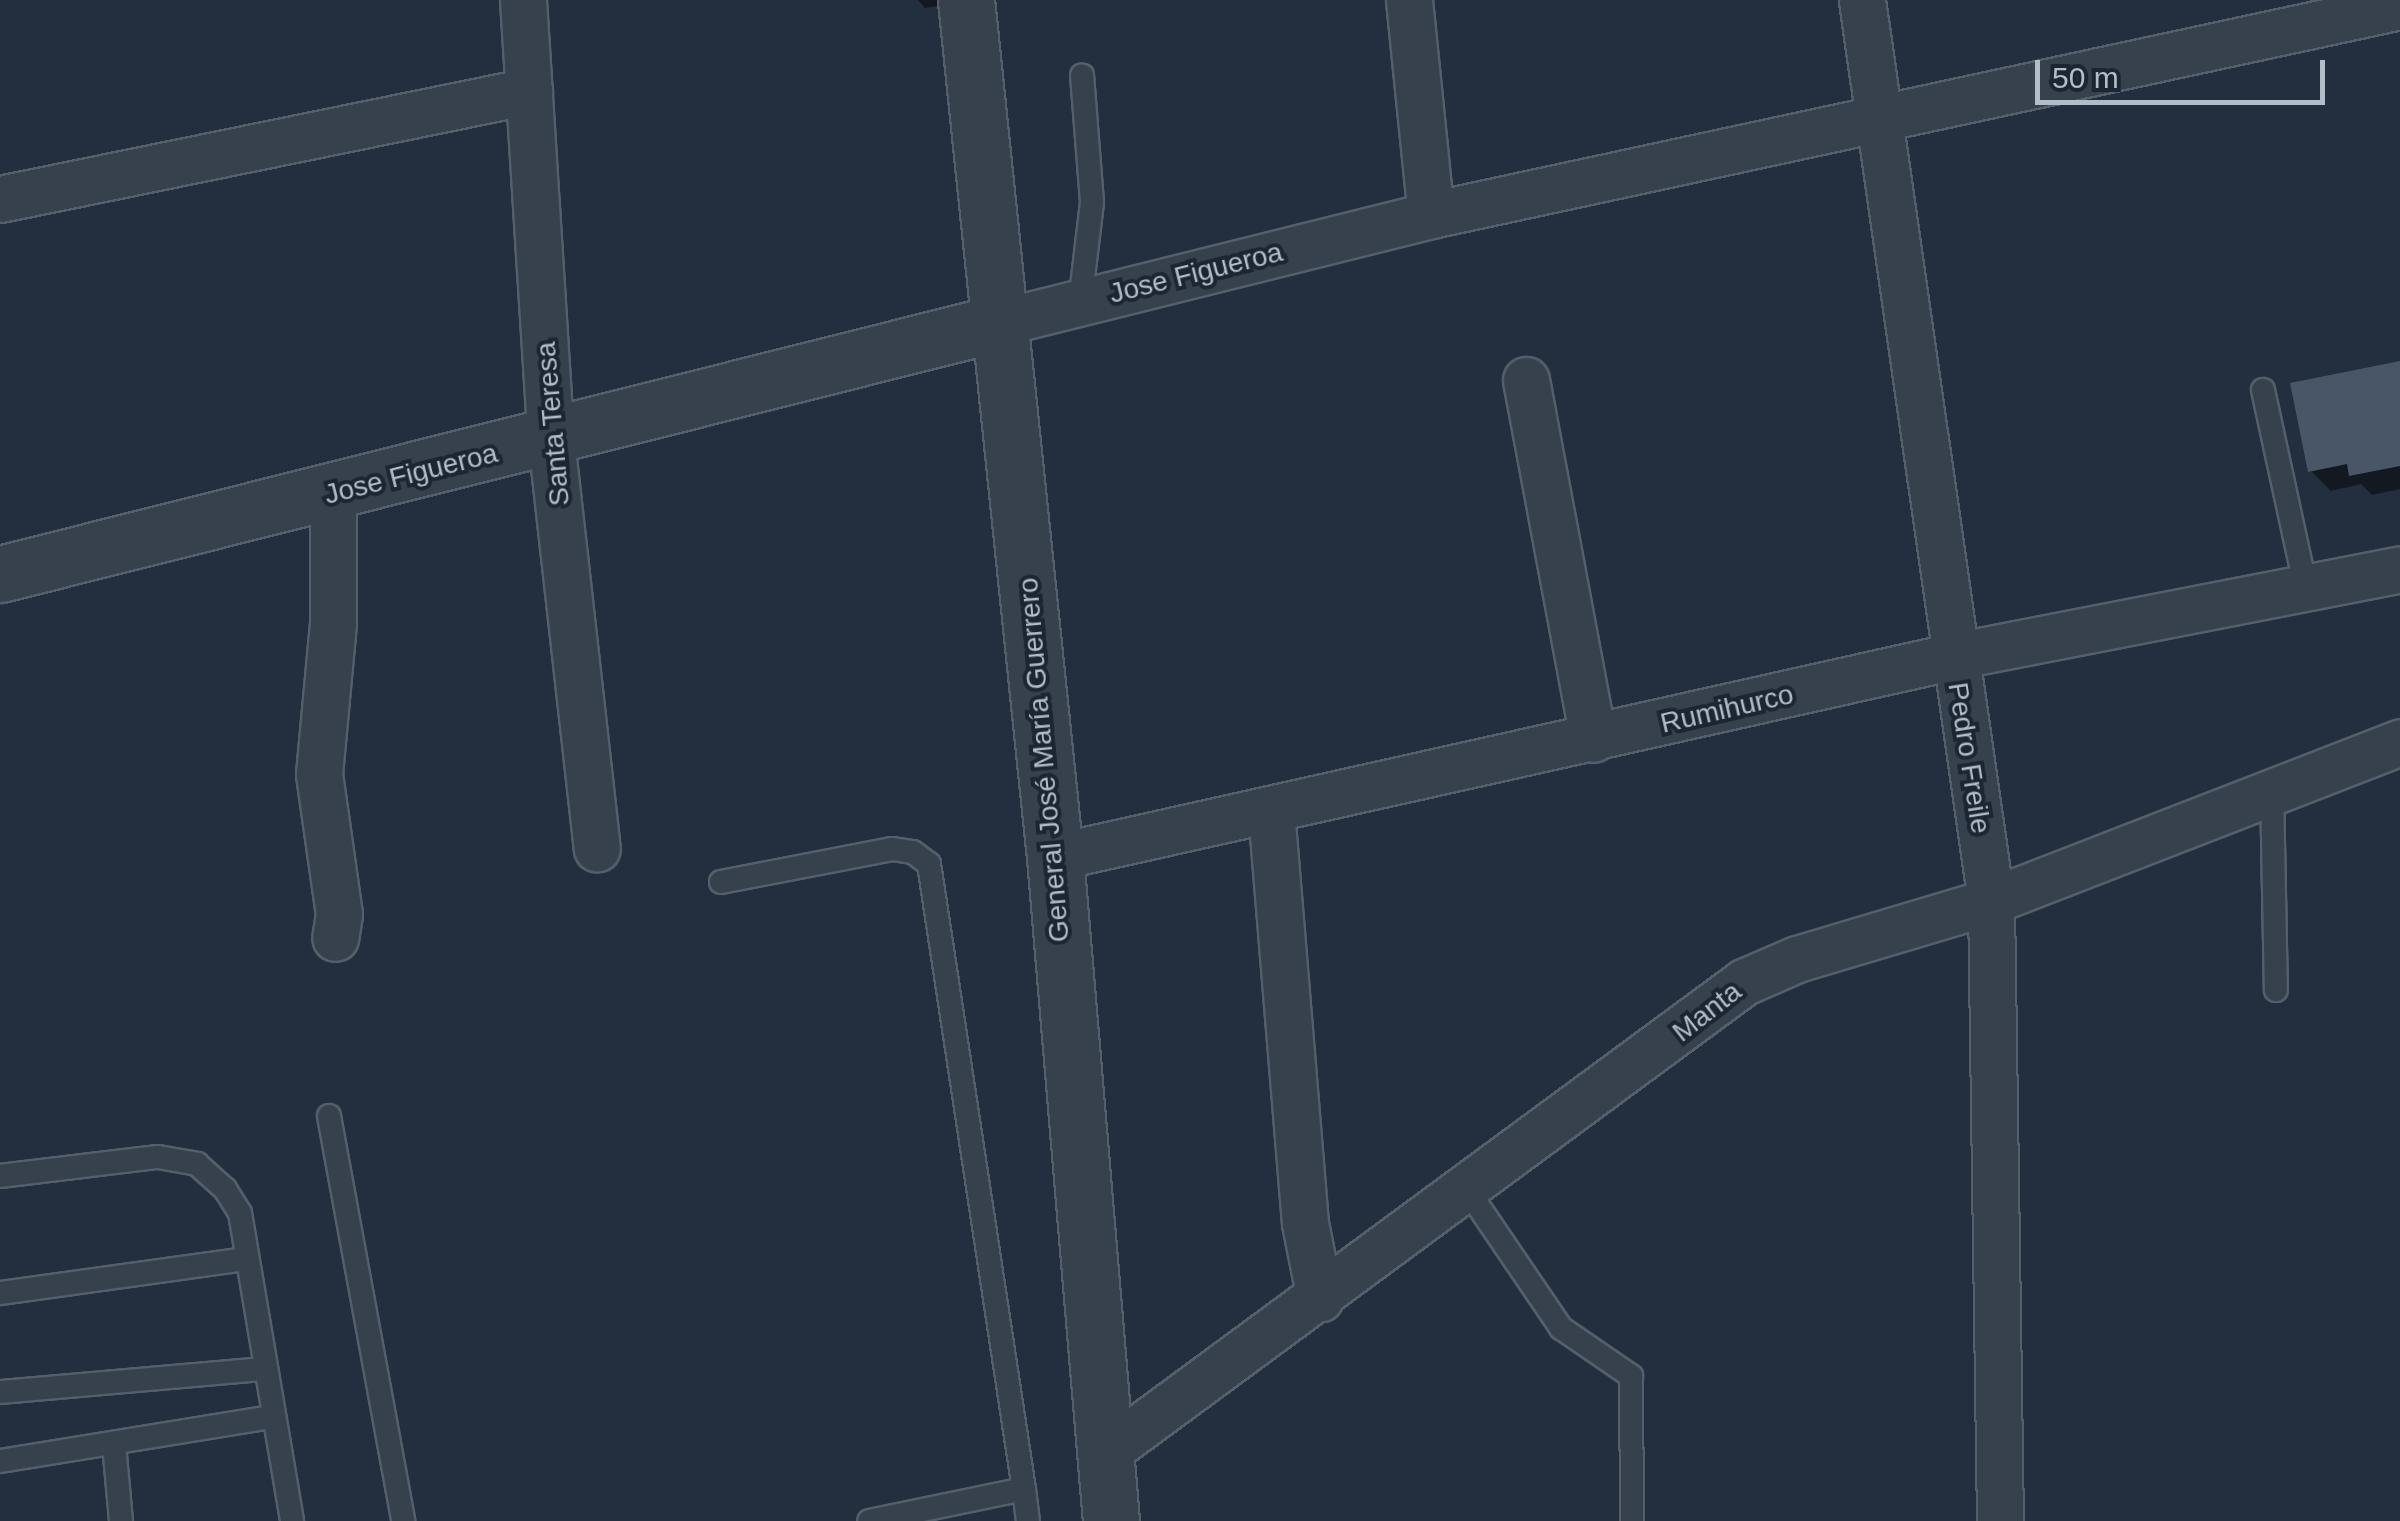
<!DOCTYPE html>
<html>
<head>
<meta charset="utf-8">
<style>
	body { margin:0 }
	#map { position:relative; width:2400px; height:1521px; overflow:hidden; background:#232f3e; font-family:Helvetica,sans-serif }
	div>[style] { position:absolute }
	.shadow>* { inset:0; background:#0007 }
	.building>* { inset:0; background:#495667 }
	.roads { filter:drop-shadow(2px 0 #555f6c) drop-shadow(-2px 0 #555f6c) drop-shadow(0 2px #555f6c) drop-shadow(0 -2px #555f6c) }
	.service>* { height:22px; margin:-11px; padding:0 11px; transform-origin:11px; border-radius:11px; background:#37414e }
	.minor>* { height:45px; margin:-22.5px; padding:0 22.5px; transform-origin:22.5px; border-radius:22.5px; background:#37414e }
	.tertiary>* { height:55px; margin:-27.5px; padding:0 27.5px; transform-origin:27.5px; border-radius:27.5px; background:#37414e }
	span { translate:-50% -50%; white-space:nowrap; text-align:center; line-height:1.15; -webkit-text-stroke:8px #1c2633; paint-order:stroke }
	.street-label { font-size:28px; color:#b3bcc9 }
	.scale { position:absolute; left:2035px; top:60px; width:290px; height:45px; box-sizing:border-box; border:5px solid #b3bcc9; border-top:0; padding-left:12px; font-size:30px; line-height:35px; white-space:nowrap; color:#b3bcc9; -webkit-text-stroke:8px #1c2633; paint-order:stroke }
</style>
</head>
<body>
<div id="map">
	<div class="shadow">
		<i style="clip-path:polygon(918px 0,962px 0,962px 2px,925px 8px)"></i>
		<i style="clip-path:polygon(2400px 363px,2400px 489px,2372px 495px,2361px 484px,2331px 491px,2311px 471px)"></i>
	</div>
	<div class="building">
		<i style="clip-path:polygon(2400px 361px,2400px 466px,2349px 476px,2347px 464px,2308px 472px,2290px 383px)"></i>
	</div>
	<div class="roads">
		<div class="service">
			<i style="left:1080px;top:303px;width:102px;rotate:-83.2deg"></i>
			<i style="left:1092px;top:202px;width:127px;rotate:-94.5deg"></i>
			<i style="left:2263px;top:390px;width:198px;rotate:77.8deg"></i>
			<i style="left:2272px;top:788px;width:202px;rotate:88.9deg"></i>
			<i style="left:721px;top:882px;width:175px;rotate:-10.9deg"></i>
			<i style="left:893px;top:849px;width:20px;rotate:9deg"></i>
			<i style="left:913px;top:852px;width:20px;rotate:37deg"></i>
			<i style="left:929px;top:864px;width:632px;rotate:81.36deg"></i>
			<i style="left:1024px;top:1489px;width:158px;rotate:168.3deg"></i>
			<i style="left:329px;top:1116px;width:412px;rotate:79.6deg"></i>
			<i style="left:0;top:1176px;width:159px;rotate:-6.9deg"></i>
			<i style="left:158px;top:1157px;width:40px;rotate:10deg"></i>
			<i style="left:197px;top:1164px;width:38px;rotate:42deg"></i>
			<i style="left:225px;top:1189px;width:28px;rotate:58deg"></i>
			<i style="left:240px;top:1213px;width:312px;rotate:80.4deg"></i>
			<i style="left:1468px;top:1191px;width:166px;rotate:55.8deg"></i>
			<i style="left:1561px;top:1328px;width:85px;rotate:34.4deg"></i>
			<i style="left:1631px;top:1376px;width:145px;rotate:89.6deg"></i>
			<i style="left:0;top:1293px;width:247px;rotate:-7.9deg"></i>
			<i style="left:0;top:1392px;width:263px;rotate:-5deg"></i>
			<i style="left:114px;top:1444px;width:77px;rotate:84.8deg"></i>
			<i style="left:0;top:1461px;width:277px;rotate:-9.2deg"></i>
			<i style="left:1024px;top:1489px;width:32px;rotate:83deg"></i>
		</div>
		<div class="minor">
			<i style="left:523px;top:0;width:441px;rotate:86.4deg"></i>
			<i style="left:551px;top:440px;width:411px;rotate:83.6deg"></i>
			<i style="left:1409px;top:0;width:216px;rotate:84.2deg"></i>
			<i style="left:1862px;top:0;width:910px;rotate:81.85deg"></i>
			<i style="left:1991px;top:901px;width:620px;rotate:89.17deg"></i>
			<i style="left:0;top:199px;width:540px;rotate:-11.54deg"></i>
			<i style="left:1002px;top:322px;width:442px;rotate:-14deg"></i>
			<i style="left:1431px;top:215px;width:991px;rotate:-12.17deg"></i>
			<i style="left:1526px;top:380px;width:365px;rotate:79.4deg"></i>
			<i style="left:333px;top:494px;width:129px;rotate:90deg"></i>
			<i style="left:333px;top:623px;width:152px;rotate:95.3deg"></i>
			<i style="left:319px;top:774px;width:141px;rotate:81.9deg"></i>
			<i style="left:339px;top:914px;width:24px;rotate:99deg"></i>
			<i style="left:1271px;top:810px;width:414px;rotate:85.3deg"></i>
			<i style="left:1305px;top:1223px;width:77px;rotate:78.8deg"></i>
			<i style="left:1055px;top:857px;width:921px;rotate:-12.6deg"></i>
			<i style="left:1954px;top:656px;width:454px;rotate:-11deg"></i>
			<i style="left:1105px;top:1453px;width:794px;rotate:-36.39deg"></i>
			<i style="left:1744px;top:982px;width:58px;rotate:-23.5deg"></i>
			<i style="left:1797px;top:959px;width:202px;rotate:-16.6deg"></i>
			<i style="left:1991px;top:901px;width:439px;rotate:-21.2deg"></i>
		</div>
		<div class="tertiary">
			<i style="left:966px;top:0;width:862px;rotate:84.07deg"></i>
			<i style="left:1055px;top:857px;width:666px;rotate:85.18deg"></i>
			<i style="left:0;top:574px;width:1033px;rotate:-14.12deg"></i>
		</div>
	</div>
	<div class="street-label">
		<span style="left:1196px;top:273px;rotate:-14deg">Jose Figueroa</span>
		<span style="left:553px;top:424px;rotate:-95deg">Santa Teresa</span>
		<span style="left:411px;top:474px;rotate:-14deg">Jose Figueroa</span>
		<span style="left:1727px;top:709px;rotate:-13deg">Rumihurco</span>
		<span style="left:1969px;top:758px;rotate:81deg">Pedro Freile</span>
		<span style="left:1044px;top:760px;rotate:-95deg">General José María Guerrero</span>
		<span style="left:1707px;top:1012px;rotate:-38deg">Manta</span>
	</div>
	<div class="scale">50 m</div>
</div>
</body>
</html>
